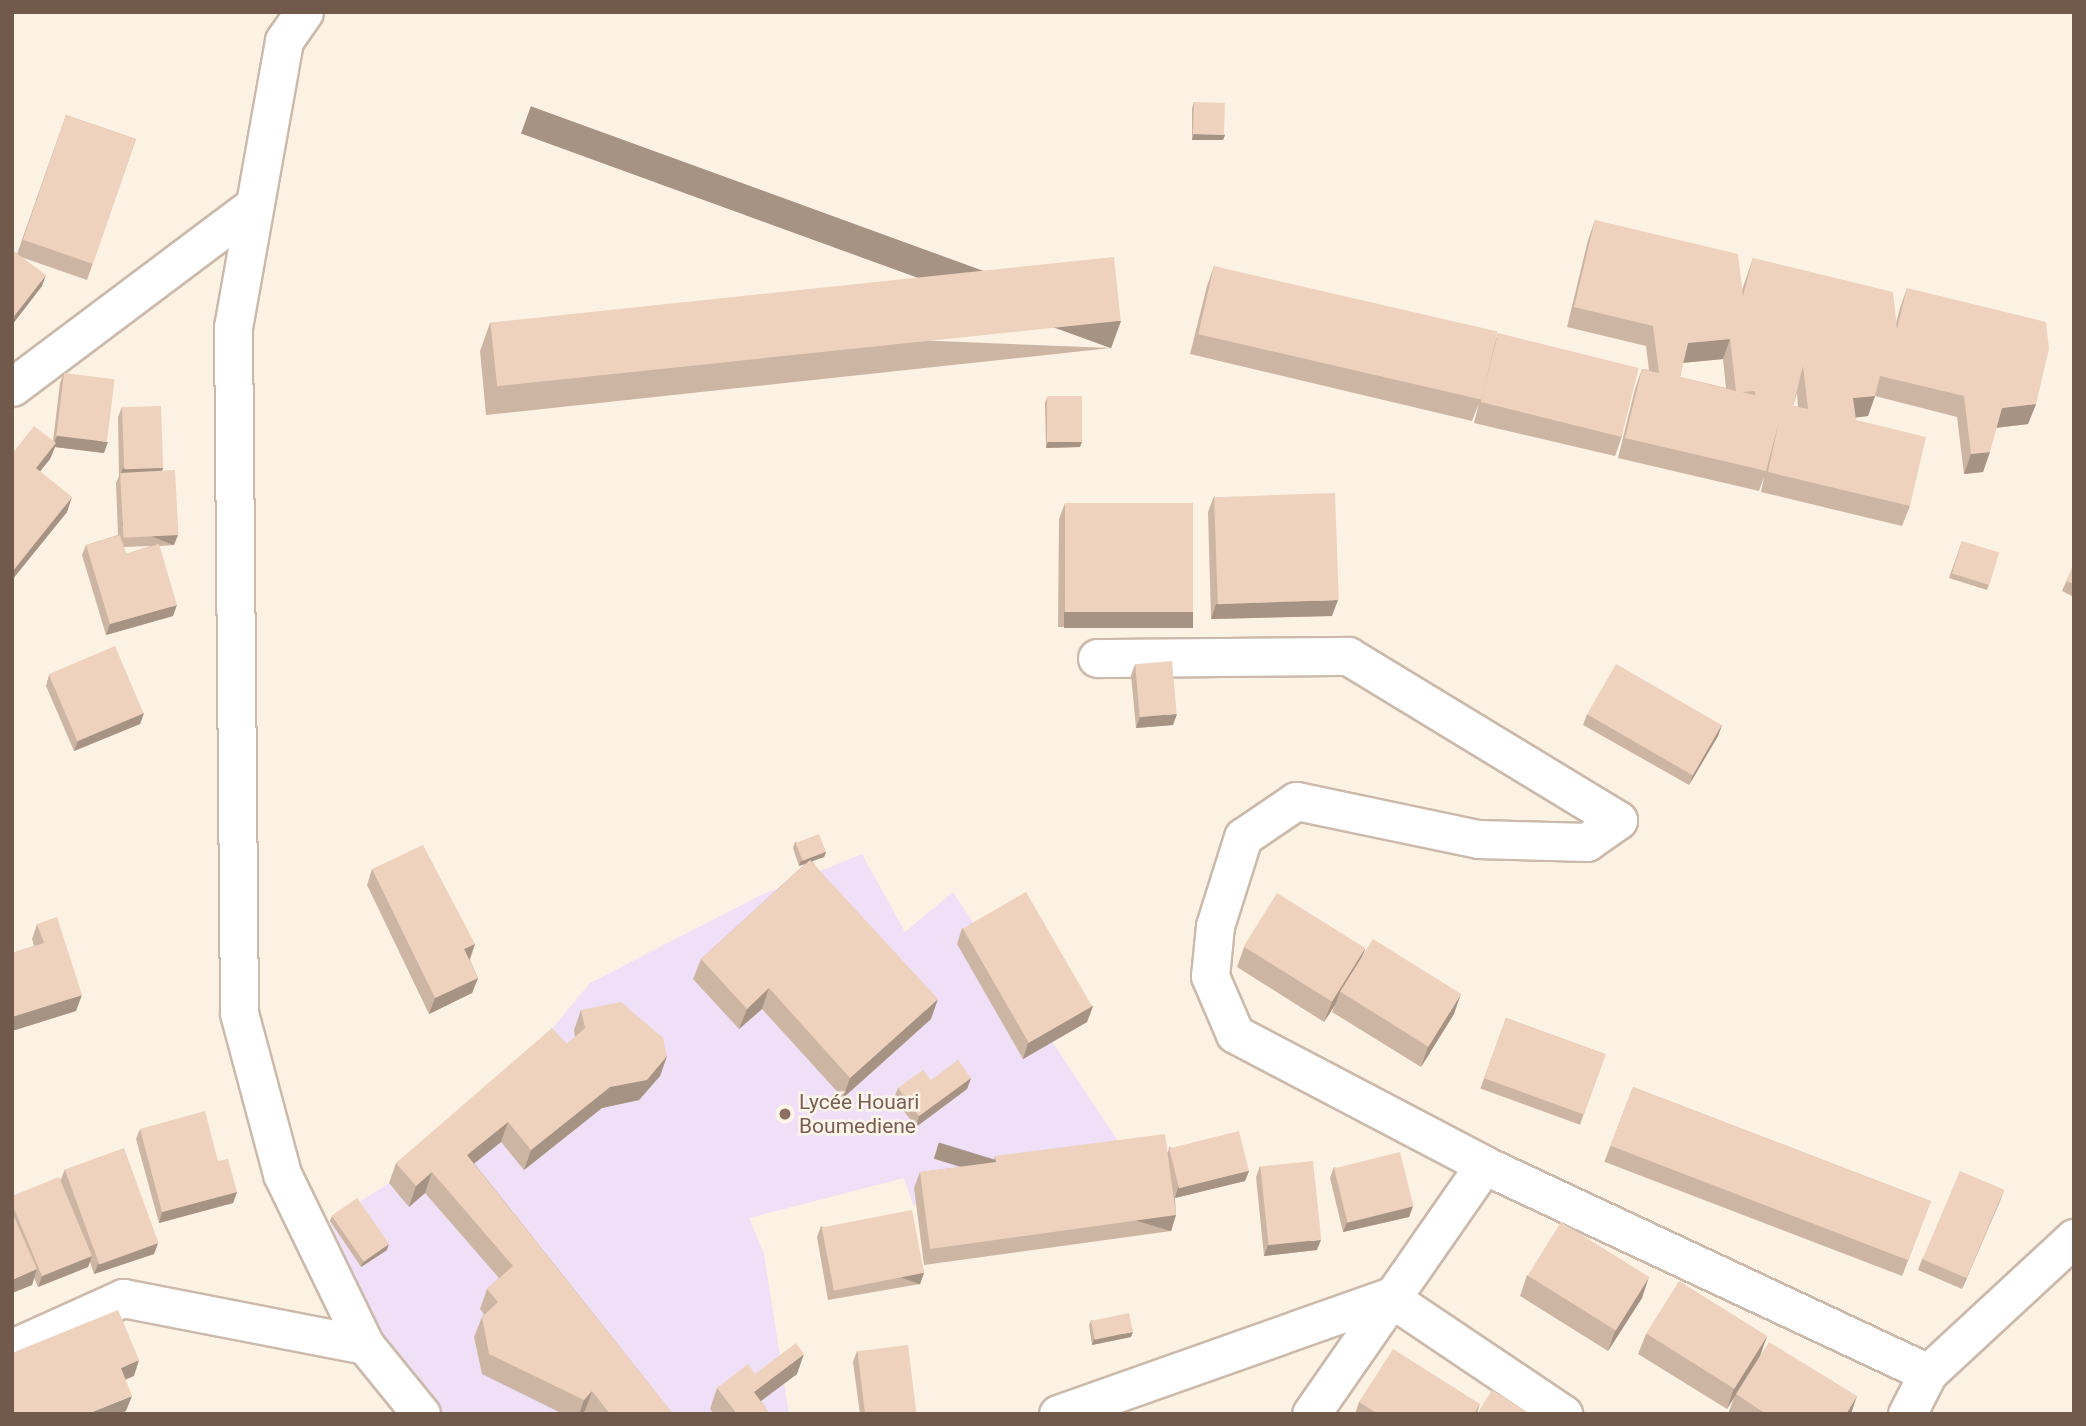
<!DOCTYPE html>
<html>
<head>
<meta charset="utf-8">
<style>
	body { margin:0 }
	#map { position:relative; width:2086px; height:1426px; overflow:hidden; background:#fbf2e4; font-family:Roboto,sans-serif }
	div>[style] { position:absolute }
	.education>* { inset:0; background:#efe0f7 }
	.roads { filter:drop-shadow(2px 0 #cbbaab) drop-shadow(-2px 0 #cbbaab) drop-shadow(0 2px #cbbaab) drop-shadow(0 -2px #cbbaab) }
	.minor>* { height:37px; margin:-18.5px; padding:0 18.5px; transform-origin:18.5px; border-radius:18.5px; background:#fff }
	.wall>* { inset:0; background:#cdb5a3; transform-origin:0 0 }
	.shaded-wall>* { inset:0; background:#a79384; transform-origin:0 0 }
	.building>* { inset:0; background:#eed2bd; transform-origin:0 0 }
	.dots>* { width:19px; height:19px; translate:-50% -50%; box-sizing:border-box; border:4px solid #fef6e9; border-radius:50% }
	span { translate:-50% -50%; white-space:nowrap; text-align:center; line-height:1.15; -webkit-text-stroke:5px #fef6e9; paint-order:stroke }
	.education-label { font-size:21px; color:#785e54 }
	.left { translate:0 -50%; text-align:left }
	.frame { position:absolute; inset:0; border:14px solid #715a4b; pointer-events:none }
</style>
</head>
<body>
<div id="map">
	<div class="education">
		<i style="clip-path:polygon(862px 854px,905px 932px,953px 892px,1120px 1144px,913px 1205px,904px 1178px,749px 1218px,764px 1254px,789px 1414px,422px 1414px,365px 1345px,330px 1221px,389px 1183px,506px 1084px,590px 983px,761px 895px)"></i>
	</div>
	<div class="roads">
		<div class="minor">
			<i style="left:304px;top:12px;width:35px;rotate:125deg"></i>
			<i style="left:284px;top:41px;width:290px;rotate:100.1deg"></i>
			<i style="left:233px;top:326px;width:687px;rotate:89.5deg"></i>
			<i style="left:239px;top:1013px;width:167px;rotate:75deg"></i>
			<i style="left:282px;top:1174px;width:190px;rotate:64.1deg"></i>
			<i style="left:365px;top:1345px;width:89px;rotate:50.9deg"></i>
			<i style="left:12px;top:387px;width:300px;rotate:-36.9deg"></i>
			<i style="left:1097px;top:658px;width:251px;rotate:-0.5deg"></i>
			<i style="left:1348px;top:656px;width:316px;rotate:31.3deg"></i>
			<i style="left:1618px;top:820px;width:38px;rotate:145deg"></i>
			<i style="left:1587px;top:842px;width:109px;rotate:-178.4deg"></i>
			<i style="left:1478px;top:839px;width:186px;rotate:-168.2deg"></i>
			<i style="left:1296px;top:801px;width:64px;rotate:145.8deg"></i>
			<i style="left:1243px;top:837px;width:93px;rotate:107.5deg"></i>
			<i style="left:1215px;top:926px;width:50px;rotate:95.7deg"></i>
			<i style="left:1210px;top:976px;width:63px;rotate:66.7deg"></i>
			<i style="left:1235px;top:1034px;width:281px;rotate:27.7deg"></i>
			<i style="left:1484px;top:1165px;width:490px;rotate:25.1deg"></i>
			<i style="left:12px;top:1348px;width:122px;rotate:-24.2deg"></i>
			<i style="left:123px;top:1298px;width:247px;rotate:11deg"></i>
			<i style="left:1058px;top:1414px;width:351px;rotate:-19.5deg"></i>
			<i style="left:1389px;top:1297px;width:210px;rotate:33.9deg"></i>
			<i style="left:1311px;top:1414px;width:303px;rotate:-55.2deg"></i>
			<i style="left:1907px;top:1414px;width:46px;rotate:-62.9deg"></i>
			<i style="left:1928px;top:1373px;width:199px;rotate:-42.8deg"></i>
		</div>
	</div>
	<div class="wall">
		<i style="clip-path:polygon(1194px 102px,1225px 135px,1223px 140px,1192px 140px,1192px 108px)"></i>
		<i style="clip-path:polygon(66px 115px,136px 139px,87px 280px,21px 257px,42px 286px,12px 325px,12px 250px,17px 254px)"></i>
		<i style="clip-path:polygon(evenodd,1595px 220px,1742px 290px,1753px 258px,1896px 323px,1900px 308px,1907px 288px,2036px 404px,2028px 424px,1996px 428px,1983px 472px,1964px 474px,1957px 417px,1875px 396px,1868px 416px,1855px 417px,1856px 420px,1910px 506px,1902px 526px,1761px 492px,1764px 477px,1759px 491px,1618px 458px,1635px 389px,1642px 369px,1649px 370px,1646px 346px,1567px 327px,1588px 240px,1595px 220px,1723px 359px,1726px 388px,1680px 377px,1683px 363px,1723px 359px,1595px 220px,1797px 393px,1798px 407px,1793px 406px,1797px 393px)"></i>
		<i style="clip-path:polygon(1214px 266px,1492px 350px,1498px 333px,1622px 436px,1615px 456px,1474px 423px,1479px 403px,1472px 421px,1190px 354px,1207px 286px)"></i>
		<i style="clip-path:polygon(490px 323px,1111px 348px,486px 415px,480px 351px)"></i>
		<i style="clip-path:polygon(64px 373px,104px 453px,55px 447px,50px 459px,40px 471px,67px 512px,12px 580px,12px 454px,53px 441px,60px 383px)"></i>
		<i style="clip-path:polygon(1047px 397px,1080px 447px,1046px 448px,1045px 403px)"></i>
		<i style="clip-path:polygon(evenodd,122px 407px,163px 468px,162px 471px,174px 545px,159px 546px,173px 616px,106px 635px,82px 555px,86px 545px,118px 535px,116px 483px,119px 476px,118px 417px,122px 407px,151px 546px,126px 554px,124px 547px,151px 546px)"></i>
		<i style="clip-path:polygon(1214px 496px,1332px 616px,1211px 619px,1208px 512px)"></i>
		<i style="clip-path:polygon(1065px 503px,1187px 627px,1058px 627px,1059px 519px)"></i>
		<i style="clip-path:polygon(1962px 541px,1989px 585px,1987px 590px,1949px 578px)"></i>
		<i style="clip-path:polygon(2074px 564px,2074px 597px,2062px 591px)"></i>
		<i style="clip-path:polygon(1135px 664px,1173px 725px,1136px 728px,1131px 675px)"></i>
		<i style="clip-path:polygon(49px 675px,144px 713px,140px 724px,74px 751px,46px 686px)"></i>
		<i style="clip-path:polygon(1587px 714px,1722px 725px,1718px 736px,1689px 785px,1583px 725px)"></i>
		<i style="clip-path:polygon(795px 842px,826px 852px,824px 857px,812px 861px,931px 1019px,843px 1098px,762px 1009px,739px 1029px,693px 979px,701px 959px,805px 864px,799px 866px,793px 848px)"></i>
		<i style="clip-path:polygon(372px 869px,475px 944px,470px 960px,478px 978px,472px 993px,429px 1014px,367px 885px)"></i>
		<i style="clip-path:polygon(37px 924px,76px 1011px,12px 1031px,12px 953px,34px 946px,32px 939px)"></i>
		<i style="clip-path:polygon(962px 928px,1093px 1006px,1087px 1022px,1023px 1059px,957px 944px)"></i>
		<i style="clip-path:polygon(1244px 947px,1365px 949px,1363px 955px,1454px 1014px,1421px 1067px,1332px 1012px,1335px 1005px,1324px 1022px,1237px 967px)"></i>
		<i style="clip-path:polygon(581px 1010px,667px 1056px,660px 1076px,639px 1100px,602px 1108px,524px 1170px,501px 1142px,474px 1163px,673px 1414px,587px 1414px,585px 1411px,582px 1414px,563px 1414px,482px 1374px,474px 1337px,482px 1317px,484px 1314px,480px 1309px,487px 1289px,499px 1278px,425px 1193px,409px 1207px,389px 1183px,396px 1163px,567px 1044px,575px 1037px,574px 1030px)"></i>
		<i style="left:1506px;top:1018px;width:106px;height:75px;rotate:20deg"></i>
		<i style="clip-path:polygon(971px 1078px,967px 1089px,916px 1127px,894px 1098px,898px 1088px,931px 1080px)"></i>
		<i style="left:1633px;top:1087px;width:319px;height:80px;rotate:21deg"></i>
		<i style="clip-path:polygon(140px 1129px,218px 1161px,237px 1192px,233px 1203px,159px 1223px,136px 1139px)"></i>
		<i style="clip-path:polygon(1169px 1147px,1249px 1171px,1245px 1181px,1175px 1198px,1176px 1215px,1171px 1231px,924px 1265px,914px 1188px,920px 1172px,993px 1163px,995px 1156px,1168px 1152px)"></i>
		<i style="clip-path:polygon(1260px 1166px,1317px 1250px,1264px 1256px,1256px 1177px)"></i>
		<i style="clip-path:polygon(1334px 1167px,1413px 1206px,1409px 1217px,1343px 1232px,1330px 1178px)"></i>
		<i style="clip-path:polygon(65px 1169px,158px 1243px,154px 1254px,94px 1274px,90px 1262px,88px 1267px,38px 1287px,34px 1278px,32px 1285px,12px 1293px,12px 1196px,61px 1179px)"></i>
		<i style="clip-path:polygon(2004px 1190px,1962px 1289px,1918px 1270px,1922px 1259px)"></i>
		<i style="clip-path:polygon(332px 1216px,387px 1250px,361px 1267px,330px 1221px)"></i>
		<i style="clip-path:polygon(821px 1226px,924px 1273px,920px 1284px,828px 1300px,817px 1237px)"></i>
		<i style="clip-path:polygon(1527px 1275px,1642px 1298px,1608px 1351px,1520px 1296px)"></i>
		<i style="clip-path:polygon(1091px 1320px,1131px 1337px,1092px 1345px,1089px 1325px)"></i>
		<i style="clip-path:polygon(1646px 1334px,1767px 1336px,1760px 1356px,1851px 1414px,1728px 1414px,1735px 1395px,1727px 1409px,1638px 1354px)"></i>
		<i style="clip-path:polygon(857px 1351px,916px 1414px,860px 1414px,853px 1362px)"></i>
		<i style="clip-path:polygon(755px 1374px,797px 1374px,761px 1401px,770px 1414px,714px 1414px,710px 1409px,717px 1388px)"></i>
		<i style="clip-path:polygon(1359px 1402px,1480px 1404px,1477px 1414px,1355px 1414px)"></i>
	</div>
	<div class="shaded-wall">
		<i style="clip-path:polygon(1194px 134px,1225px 135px,1223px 140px,1192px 140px)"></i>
		<i style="clip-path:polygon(46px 275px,42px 286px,12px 325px,15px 315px)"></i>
		<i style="left:1121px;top:321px;width:29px;height:628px;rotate:110deg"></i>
		<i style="clip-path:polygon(1730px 339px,1723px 359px,1681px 363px,1688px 343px)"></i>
		<i style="clip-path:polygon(1875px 396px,1868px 416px,1846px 419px,1853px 398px)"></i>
		<i style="clip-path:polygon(2036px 404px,2028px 424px,1994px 428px,2002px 408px)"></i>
		<i style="clip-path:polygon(57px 436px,108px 442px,104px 453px,55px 447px,50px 459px,30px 484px,36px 468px,53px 446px)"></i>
		<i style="clip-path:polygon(1048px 442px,1082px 442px,1080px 447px,1046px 448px)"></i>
		<i style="clip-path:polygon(1990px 452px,1983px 472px,1964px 474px,1971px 454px)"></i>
		<i style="clip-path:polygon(123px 468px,163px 468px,159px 478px,120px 475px)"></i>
		<i style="clip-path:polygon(72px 497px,67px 512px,12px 580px,12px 572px)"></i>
		<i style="left:178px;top:535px;width:11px;height:56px;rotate:112deg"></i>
		<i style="clip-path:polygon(1338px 600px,1332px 616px,1211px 619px,1216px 604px)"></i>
		<i style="clip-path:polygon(177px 605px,173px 616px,106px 635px,110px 624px)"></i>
		<i style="left:1064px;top:612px;width:129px;height:16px"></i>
		<i style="clip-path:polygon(144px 713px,140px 724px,74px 751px,78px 741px)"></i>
		<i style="clip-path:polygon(1177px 714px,1173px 725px,1136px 728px,1140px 717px)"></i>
		<i style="clip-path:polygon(1722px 725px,1718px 736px,1689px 785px,1693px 775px)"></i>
		<i style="clip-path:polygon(826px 852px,824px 857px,799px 866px,801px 861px)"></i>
		<i style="clip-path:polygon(475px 944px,469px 960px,464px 949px)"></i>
		<i style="clip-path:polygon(1365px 949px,1358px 969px,1340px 992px,1335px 1005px,1324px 1022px,1332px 1002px)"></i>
		<i style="clip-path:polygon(478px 978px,472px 993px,429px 1014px,435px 998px)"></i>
		<i style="clip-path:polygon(769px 988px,762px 1009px,739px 1029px,747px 1009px)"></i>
		<i style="clip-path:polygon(1461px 994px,1454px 1014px,1421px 1067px,1428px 1047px)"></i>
		<i style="clip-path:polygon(82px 995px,76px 1011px,12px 1031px,12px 1017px)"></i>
		<i style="clip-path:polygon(938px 999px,931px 1019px,843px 1098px,850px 1078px)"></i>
		<i style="clip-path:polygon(1093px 1006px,1087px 1022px,1023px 1059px,1028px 1043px)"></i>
		<i style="clip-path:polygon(667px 1056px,660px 1076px,639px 1100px,602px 1108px,524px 1170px,531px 1150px,610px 1087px)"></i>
		<i style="clip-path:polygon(971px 1078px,967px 1089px,916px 1127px,919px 1116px)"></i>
		<i style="clip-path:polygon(508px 1122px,501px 1142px,460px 1175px,467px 1155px)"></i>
		<i style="clip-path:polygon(1249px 1171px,1245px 1181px,1175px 1198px,1178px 1187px)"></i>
		<i style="clip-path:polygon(432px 1172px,425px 1193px,409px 1207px,416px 1186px)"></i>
		<i style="clip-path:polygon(2004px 1190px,2000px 1201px,1962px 1289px,1966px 1278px)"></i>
		<i style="clip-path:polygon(237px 1192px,233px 1203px,159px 1223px,162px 1212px)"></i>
		<i style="clip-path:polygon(1413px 1206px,1409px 1217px,1343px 1232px,1347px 1222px)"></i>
		<i style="left:1176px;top:1215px;width:17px;height:248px;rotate:107deg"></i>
		<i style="clip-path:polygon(1321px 1240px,1317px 1250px,1264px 1256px,1268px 1245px)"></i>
		<i style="clip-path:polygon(158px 1243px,154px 1254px,94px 1274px,98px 1264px)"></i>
		<i style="clip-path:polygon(389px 1244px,387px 1250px,361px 1267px,363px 1262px)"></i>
		<i style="clip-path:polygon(92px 1256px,88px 1267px,38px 1287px,42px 1276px)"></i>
		<i style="clip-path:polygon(37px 1269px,32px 1285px,12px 1293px,12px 1280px)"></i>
		<i style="left:924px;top:1273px;width:12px;height:93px;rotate:110deg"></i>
		<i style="clip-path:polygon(1649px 1277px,1642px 1298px,1608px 1351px,1615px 1331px)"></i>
		<i style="clip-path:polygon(1133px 1332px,1131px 1337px,1092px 1345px,1094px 1339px)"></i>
		<i style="clip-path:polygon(1767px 1336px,1760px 1356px,1727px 1409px,1734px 1388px)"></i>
		<i style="clip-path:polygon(804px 1354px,797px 1374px,746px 1412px,754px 1392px)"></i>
		<i style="clip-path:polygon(139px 1360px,134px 1376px,115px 1384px,121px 1368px)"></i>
		<i style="clip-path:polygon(592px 1391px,585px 1411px,582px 1414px,579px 1414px,584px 1400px)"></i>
		<i style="clip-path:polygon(132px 1396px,126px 1411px,120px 1414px,87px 1414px)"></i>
		<i style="clip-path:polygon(1857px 1396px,1851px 1414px,1846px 1414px)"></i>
	</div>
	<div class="building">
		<i style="left:1194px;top:102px;width:31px;height:32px;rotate:2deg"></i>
		<i style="left:66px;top:115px;width:74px;height:132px;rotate:19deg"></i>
		<i style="clip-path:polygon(evenodd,1595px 220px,1738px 254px,1743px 296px,1753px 258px,1893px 292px,1897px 329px,1907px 288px,2046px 322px,2049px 349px,2036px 404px,2002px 408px,1990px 452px,1971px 454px,1964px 396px,1880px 376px,1875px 396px,1853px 398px,1856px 420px,1926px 437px,1910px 506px,1768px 472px,1779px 421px,1766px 471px,1625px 438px,1642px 369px,1659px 373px,1653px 326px,1574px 307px,1595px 220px,1730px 339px,1736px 391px,1680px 377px,1688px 343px,1730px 339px,1595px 220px,1803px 366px,1808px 409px,1793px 406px,1803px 366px,1595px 220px,1755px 391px,1755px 395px,1742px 392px,1755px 391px)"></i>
		<i style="clip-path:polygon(12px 250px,46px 275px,15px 315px,12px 313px)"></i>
		<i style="left:1114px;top:257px;width:64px;height:627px;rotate:84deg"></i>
		<i style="left:1214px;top:266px;width:291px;height:70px;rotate:13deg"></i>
		<i style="left:1498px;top:333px;width:145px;height:71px;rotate:14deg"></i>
		<i style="left:64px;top:373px;width:51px;height:63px;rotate:7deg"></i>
		<i style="left:1082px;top:396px;width:46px;height:35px;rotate:90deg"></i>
		<i style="left:161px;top:406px;width:62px;height:39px;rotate:88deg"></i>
		<i style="clip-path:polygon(34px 426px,56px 443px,36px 468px,72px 497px,12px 572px,12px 454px)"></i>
		<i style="left:175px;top:470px;width:65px;height:55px;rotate:87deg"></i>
		<i style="left:1335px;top:493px;width:107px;height:121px;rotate:88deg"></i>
		<i style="left:1065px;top:503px;width:128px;height:109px"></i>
		<i style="clip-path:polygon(120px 535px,126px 554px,159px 544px,177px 605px,110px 624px,86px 545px)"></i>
		<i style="left:1962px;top:541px;width:39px;height:34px;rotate:17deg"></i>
		<i style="clip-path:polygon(2074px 564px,2074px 584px,2066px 581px)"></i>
		<i style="left:115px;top:646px;width:73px;height:72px;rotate:67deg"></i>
		<i style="left:1172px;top:661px;width:53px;height:37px;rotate:85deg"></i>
		<i style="left:1616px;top:664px;width:122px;height:58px;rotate:30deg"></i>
		<i style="left:819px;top:834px;width:19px;height:25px;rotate:69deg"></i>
		<i style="clip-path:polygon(423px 845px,475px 944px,464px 949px,478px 978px,435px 998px,372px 869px)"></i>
		<i style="clip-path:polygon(810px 860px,938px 999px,850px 1078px,769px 988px,747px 1009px,701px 959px)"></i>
		<i style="left:1026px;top:892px;width:132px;height:73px;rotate:60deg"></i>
		<i style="left:1277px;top:893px;width:104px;height:63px;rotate:32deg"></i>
		<i style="clip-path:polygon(57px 917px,82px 995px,12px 1017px,12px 953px,44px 943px,37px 924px)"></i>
		<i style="left:1373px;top:939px;width:104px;height:62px;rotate:32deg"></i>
		<i style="clip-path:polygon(621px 1002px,663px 1038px,667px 1056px,647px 1080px,610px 1087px,531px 1150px,508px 1122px,467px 1155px,673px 1414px,610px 1414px,592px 1391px,584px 1400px,489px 1354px,482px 1317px,498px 1302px,487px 1289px,513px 1266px,432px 1172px,416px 1186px,396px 1163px,552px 1028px,567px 1044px,585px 1028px,581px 1010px)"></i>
		<i style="left:1506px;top:1018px;width:106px;height:64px;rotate:20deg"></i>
		<i style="clip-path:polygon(958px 1060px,971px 1078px,919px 1116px,898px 1088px,923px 1070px,931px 1080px)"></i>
		<i style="left:1633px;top:1087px;width:319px;height:63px;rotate:21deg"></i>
		<i style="clip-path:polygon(205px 1111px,218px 1161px,228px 1159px,237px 1192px,162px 1212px,140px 1129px)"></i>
		<i style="left:1239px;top:1131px;width:41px;height:72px;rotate:76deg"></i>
		<i style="clip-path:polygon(1165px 1134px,1176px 1215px,930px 1249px,920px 1172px,996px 1162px,995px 1156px)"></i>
		<i style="left:124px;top:1148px;width:101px;height:63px;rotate:70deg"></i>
		<i style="left:1400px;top:1152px;width:56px;height:68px;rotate:76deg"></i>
		<i style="left:1313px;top:1161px;width:79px;height:53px;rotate:84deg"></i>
		<i style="left:1960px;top:1171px;width:48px;height:96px;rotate:23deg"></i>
		<i style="clip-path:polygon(59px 1177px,92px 1256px,42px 1276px,12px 1204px,12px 1196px)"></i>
		<i style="left:357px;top:1198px;width:56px;height:31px;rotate:55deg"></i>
		<i style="left:912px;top:1210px;width:64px;height:92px;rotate:79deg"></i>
		<i style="clip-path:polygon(12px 1212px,37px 1269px,12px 1280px)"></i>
		<i style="left:1561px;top:1222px;width:104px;height:63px;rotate:32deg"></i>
		<i style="left:1679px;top:1281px;width:104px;height:62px;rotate:32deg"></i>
		<i style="clip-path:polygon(118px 1310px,139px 1360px,121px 1368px,132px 1396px,87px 1414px,12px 1414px,12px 1353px)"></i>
		<i style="left:1129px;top:1313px;width:19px;height:39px;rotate:78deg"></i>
		<i style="clip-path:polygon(1769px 1342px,1857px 1396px,1846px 1414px,1766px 1414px,1736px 1394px)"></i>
		<i style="clip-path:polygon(796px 1343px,804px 1354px,754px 1392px,770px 1414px,737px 1414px,717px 1388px,748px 1364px,755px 1374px)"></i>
		<i style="left:908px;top:1345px;width:69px;height:51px;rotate:83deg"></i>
		<i style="clip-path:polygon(1393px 1349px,1480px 1404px,1474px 1414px,1378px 1414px,1359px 1402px)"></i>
		<i style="clip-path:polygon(1492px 1390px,1530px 1414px,1477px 1414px)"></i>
	</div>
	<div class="dots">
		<i style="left:785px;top:1114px;background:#8d6e63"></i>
	</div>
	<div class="education-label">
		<span class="left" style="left:799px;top:1114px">Lycée Houari<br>Boumediene</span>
	</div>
	<div class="frame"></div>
</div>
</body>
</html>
